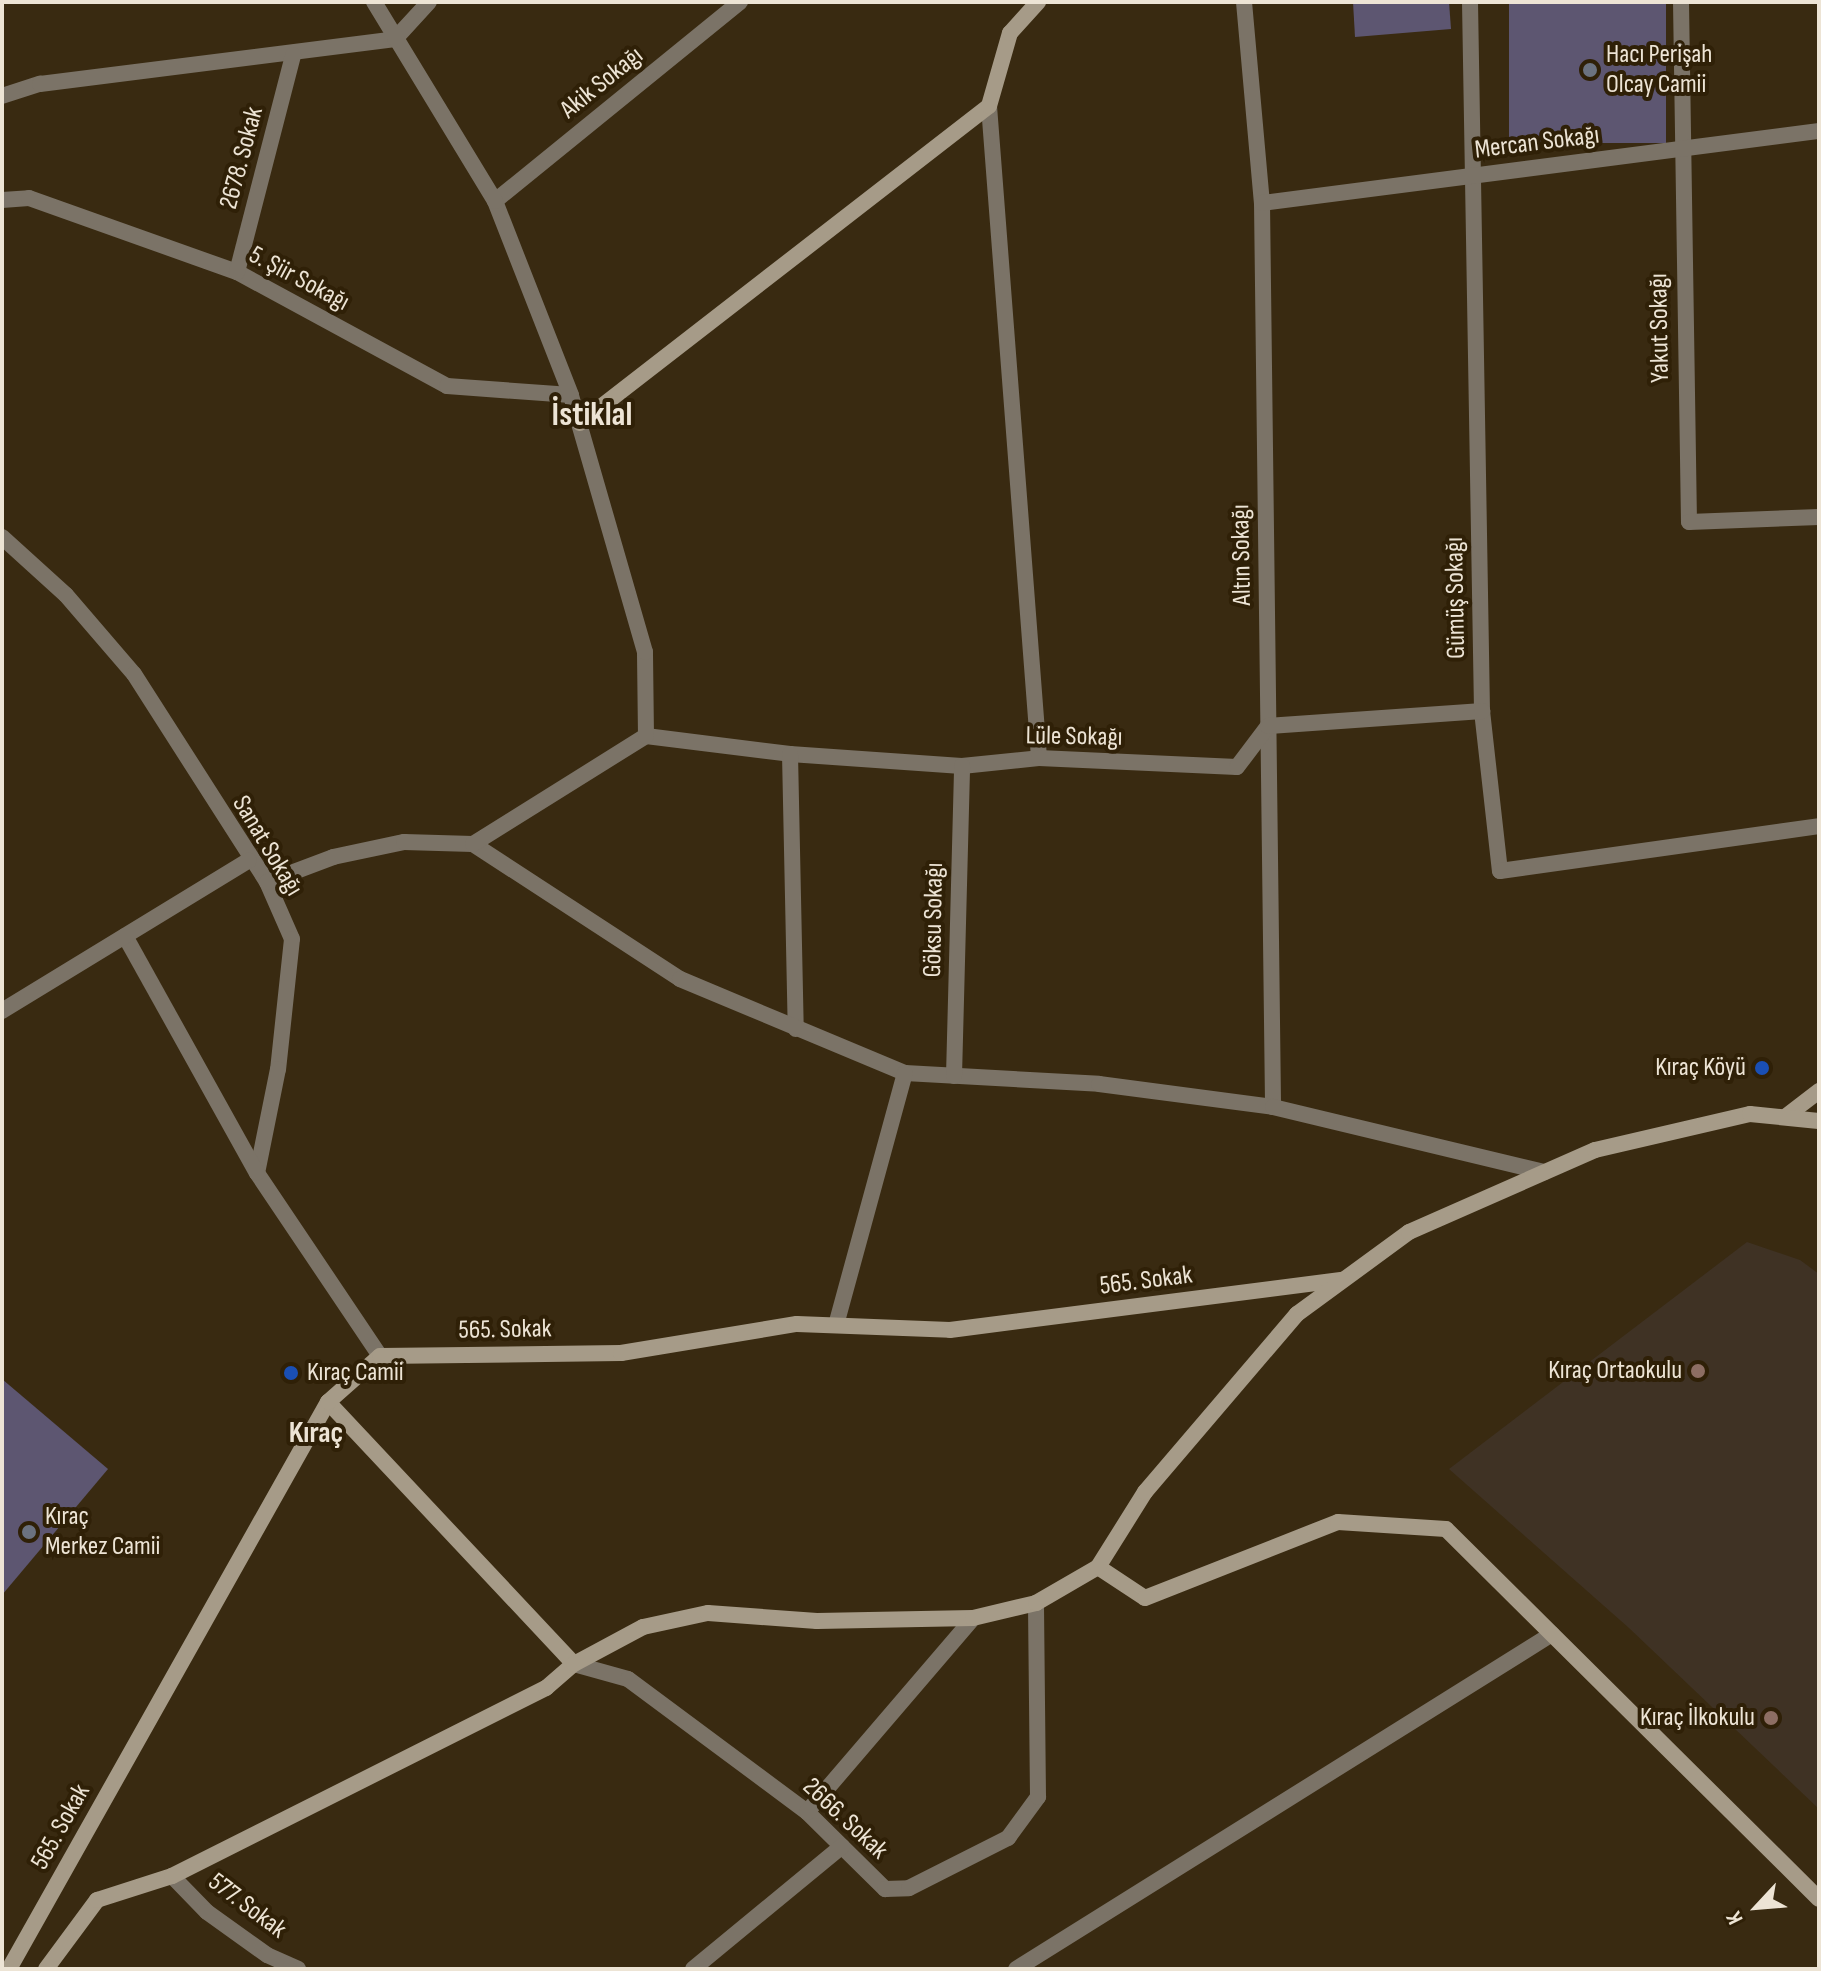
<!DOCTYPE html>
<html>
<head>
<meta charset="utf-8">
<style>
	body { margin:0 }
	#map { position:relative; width:1821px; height:1971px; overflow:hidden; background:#392a11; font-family:"Sofia Sans Condensed",sans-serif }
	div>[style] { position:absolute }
	.education>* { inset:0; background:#3f3224 }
	.building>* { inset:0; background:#5d5671; transform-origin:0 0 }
	.street>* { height:16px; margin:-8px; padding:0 8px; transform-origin:8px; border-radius:8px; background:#7b7367 }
	.secondary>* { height:16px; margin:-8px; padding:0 8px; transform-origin:8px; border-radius:8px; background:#a69b88 }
	.dots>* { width:22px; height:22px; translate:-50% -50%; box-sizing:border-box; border:4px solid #2f2007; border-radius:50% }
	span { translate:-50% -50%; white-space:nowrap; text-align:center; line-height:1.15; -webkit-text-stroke:8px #2f2007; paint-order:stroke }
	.poi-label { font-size:26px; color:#ede4d5 }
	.left { translate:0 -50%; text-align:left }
	.right { translate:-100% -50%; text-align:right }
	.street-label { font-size:26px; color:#ede4d5 }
	.quarter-label { font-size:30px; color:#ede4d5; font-weight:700 }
	.district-label { font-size:34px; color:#ede4d5; font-weight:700 }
	.frame { position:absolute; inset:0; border:4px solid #ede4d5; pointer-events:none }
	.north { position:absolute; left:1717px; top:1867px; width:80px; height:80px; -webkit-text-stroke:6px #2f2007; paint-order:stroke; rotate:244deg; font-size:22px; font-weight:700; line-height:32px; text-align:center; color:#ede4d5 }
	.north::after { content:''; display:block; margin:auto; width:28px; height:36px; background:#ede4d5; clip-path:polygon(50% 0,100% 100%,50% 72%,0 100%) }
</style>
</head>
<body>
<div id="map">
	<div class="education">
		<i style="clip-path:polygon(1747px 1242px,1800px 1260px,1819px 1274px,1819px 1809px,1629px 1628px,1449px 1469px)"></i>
	</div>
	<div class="building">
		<i style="clip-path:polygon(1353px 2px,1449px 2px,1451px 29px,1355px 37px)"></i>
		<i style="left:1509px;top:2px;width:157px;height:141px"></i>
		<i style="clip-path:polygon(2px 1379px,108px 1469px,2px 1595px)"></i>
	</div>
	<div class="street">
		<i style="left:1244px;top:2px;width:202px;rotate:84.9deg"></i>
		<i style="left:1262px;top:203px;width:904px;rotate:89.3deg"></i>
		<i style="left:1470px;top:2px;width:709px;rotate:89.03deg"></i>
		<i style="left:1482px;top:711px;width:161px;rotate:83.6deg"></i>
		<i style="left:1500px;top:871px;width:322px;rotate:-8deg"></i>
		<i style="left:1681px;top:2px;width:520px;rotate:89.12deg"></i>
		<i style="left:1689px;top:522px;width:130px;rotate:-2.2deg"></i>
		<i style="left:2px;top:96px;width:40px;rotate:-18deg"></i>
		<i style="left:40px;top:84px;width:358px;rotate:-7.2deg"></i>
		<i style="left:395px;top:39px;width:50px;rotate:-47.4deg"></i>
		<i style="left:989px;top:106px;width:654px;rotate:85.61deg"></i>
		<i style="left:2px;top:200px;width:27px;rotate:-4deg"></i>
		<i style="left:29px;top:198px;width:221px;rotate:19.6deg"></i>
		<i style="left:237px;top:272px;width:239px;rotate:28.5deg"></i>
		<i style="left:447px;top:386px;width:124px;rotate:4.2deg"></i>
		<i style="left:495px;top:201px;width:316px;rotate:-39.1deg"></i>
		<i style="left:1262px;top:203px;width:562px;rotate:-7.37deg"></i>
		<i style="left:237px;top:272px;width:224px;rotate:-75.5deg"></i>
		<i style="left:2px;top:537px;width:86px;rotate:42.2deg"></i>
		<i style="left:66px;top:595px;width:104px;rotate:49.3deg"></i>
		<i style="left:134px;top:674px;width:247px;rotate:57.4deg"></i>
		<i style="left:267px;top:882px;width:62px;rotate:66.3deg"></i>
		<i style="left:292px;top:939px;width:131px;rotate:96.1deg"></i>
		<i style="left:278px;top:1069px;width:106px;rotate:101.4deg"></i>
		<i style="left:257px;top:1173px;width:220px;rotate:56.1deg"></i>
		<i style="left:646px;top:736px;width:145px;rotate:7.1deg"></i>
		<i style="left:790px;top:754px;width:172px;rotate:4deg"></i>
		<i style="left:962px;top:766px;width:77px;rotate:-5.9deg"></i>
		<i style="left:1039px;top:758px;width:198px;rotate:2.6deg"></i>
		<i style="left:1237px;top:767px;width:51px;rotate:-52.9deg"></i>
		<i style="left:1268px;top:726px;width:215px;rotate:-4deg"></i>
		<i style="left:790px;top:754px;width:275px;rotate:88.8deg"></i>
		<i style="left:473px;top:844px;width:247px;rotate:33.1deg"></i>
		<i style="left:680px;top:979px;width:244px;rotate:22.7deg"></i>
		<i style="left:905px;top:1073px;width:194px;rotate:3.2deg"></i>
		<i style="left:1099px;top:1084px;width:176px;rotate:7.5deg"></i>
		<i style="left:1273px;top:1107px;width:279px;rotate:13.5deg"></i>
		<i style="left:267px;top:882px;width:71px;rotate:-20.7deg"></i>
		<i style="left:333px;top:857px;width:73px;rotate:-11.9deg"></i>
		<i style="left:404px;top:842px;width:69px;rotate:1.7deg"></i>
		<i style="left:473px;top:844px;width:204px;rotate:-32deg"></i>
		<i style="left:646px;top:736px;width:84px;rotate:-90.7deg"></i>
		<i style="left:645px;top:652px;width:267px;rotate:-106.1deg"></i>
		<i style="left:571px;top:395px;width:208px;rotate:-111.4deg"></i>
		<i style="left:495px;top:201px;width:233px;rotate:-121.3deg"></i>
		<i style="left:125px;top:936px;width:271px;rotate:60.9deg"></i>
		<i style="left:2px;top:1011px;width:289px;rotate:-31.4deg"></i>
		<i style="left:954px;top:1076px;width:310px;rotate:-88.5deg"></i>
		<i style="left:836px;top:1325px;width:261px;rotate:-74.7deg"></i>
		<i style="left:574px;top:1664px;width:56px;rotate:15.5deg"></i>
		<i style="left:628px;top:1679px;width:223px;rotate:36.6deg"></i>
		<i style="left:807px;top:1812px;width:110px;rotate:44.6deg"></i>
		<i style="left:885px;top:1889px;width:24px;rotate:-2deg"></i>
		<i style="left:909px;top:1888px;width:111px;rotate:-26.8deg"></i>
		<i style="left:1008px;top:1838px;width:51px;rotate:-53.8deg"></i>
		<i style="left:1038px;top:1797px;width:194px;rotate:-90.6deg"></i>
		<i style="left:807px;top:1812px;width:255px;rotate:-49.4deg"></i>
		<i style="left:172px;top:1876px;width:50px;rotate:45.8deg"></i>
		<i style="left:207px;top:1912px;width:74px;rotate:35.6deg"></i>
		<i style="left:267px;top:1955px;width:34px;rotate:24deg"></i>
		<i style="left:693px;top:1969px;width:193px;rotate:-39.5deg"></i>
		<i style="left:1016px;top:1969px;width:632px;rotate:-32.01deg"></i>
	</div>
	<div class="secondary">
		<i style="left:580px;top:423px;width:517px;rotate:-37.78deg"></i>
		<i style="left:989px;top:106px;width:76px;rotate:-74deg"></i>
		<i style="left:1010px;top:33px;width:42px;rotate:-47.9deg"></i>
		<i style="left:1785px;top:1117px;width:43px;rotate:-37.4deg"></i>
		<i style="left:328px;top:1402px;width:359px;rotate:46.8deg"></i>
		<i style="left:1098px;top:1567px;width:56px;rotate:33.4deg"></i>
		<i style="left:1145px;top:1598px;width:207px;rotate:-21.5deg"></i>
		<i style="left:1338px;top:1522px;width:108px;rotate:3.7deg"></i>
		<i style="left:1446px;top:1529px;width:525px;rotate:44.77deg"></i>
		<i style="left:9px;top:1969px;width:651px;rotate:-60.64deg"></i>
		<i style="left:328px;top:1402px;width:69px;rotate:-41.5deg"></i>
		<i style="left:380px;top:1356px;width:241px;rotate:-0.7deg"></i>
		<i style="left:621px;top:1353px;width:178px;rotate:-9.4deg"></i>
		<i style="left:797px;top:1324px;width:153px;rotate:2.2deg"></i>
		<i style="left:950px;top:1330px;width:396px;rotate:-7.3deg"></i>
		<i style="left:46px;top:1969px;width:86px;rotate:-53.5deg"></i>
		<i style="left:97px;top:1900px;width:79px;rotate:-17.7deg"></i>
		<i style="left:172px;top:1876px;width:419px;rotate:-26.7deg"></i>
		<i style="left:546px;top:1688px;width:37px;rotate:-41deg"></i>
		<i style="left:574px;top:1664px;width:78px;rotate:-28.2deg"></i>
		<i style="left:643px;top:1627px;width:66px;rotate:-12.2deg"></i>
		<i style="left:708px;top:1613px;width:109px;rotate:4.2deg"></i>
		<i style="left:817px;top:1621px;width:156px;rotate:-1.1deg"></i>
		<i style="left:973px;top:1618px;width:65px;rotate:-13.4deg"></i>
		<i style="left:1036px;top:1603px;width:72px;rotate:-30.1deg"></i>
		<i style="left:1098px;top:1567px;width:89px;rotate:-57.9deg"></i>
		<i style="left:1145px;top:1492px;width:234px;rotate:-49.5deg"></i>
		<i style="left:1297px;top:1314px;width:139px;rotate:-36.2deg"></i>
		<i style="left:1409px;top:1232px;width:203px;rotate:-23.8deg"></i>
		<i style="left:1595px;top:1150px;width:159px;rotate:-13.1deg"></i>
		<i style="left:1750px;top:1114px;width:69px;rotate:5.8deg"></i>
	</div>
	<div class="dots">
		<i style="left:1590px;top:70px;background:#6b7280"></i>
		<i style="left:1762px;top:1068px;background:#1a4fb4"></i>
		<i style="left:1698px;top:1371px;background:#8d6e63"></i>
		<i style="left:291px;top:1373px;background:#1a4fb4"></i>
		<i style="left:29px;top:1532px;background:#6b7280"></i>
		<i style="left:1771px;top:1718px;background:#8d6e63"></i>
	</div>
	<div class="poi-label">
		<span class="left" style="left:1606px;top:70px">Hacı Perişah<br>Olcay Camii</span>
		<span class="right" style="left:1746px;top:1068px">Kıraç Köyü</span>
		<span class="right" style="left:1682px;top:1371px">Kıraç Ortaokulu</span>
		<span class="left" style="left:307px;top:1373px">Kıraç Camii</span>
		<span class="left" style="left:45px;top:1532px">Kıraç<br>Merkez Camii</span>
		<span class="right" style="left:1755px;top:1718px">Kıraç İlkokulu</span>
	</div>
	<div class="street-label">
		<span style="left:602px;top:83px;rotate:-39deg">Akik Sokağı</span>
		<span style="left:1537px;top:143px;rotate:-7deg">Mercan Sokağı</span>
		<span style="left:242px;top:158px;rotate:-75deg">2678. Sokak</span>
		<span style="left:299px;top:279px;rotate:28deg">5. Şiir Sokağı</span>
		<span style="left:1660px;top:328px;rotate:-91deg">Yakut Sokağı</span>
		<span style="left:1242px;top:555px;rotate:-91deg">Altın Sokağı</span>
		<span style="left:1456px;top:598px;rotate:-91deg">Gümüş Sokağı</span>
		<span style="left:1074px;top:737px;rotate:1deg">Lüle Sokağı</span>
		<span style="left:267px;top:846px;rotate:59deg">Sanat Sokağı</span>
		<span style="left:934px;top:920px;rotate:-89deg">Göksu Sokağı</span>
		<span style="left:1146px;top:1281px;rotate:-7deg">565. Sokak</span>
		<span style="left:505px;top:1330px;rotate:-1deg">565. Sokak</span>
		<span style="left:845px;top:1819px;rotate:43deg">2666. Sokak</span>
		<span style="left:61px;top:1827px;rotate:-61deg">565. Sokak</span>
		<span style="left:247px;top:1906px;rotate:37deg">577. Sokak</span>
	</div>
	<div class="quarter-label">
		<span style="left:316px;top:1433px">Kıraç</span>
	</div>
	<div class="district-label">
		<span style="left:592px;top:415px">İstiklal</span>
	</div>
	<div class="frame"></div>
	<div class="north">K</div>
</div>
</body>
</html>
